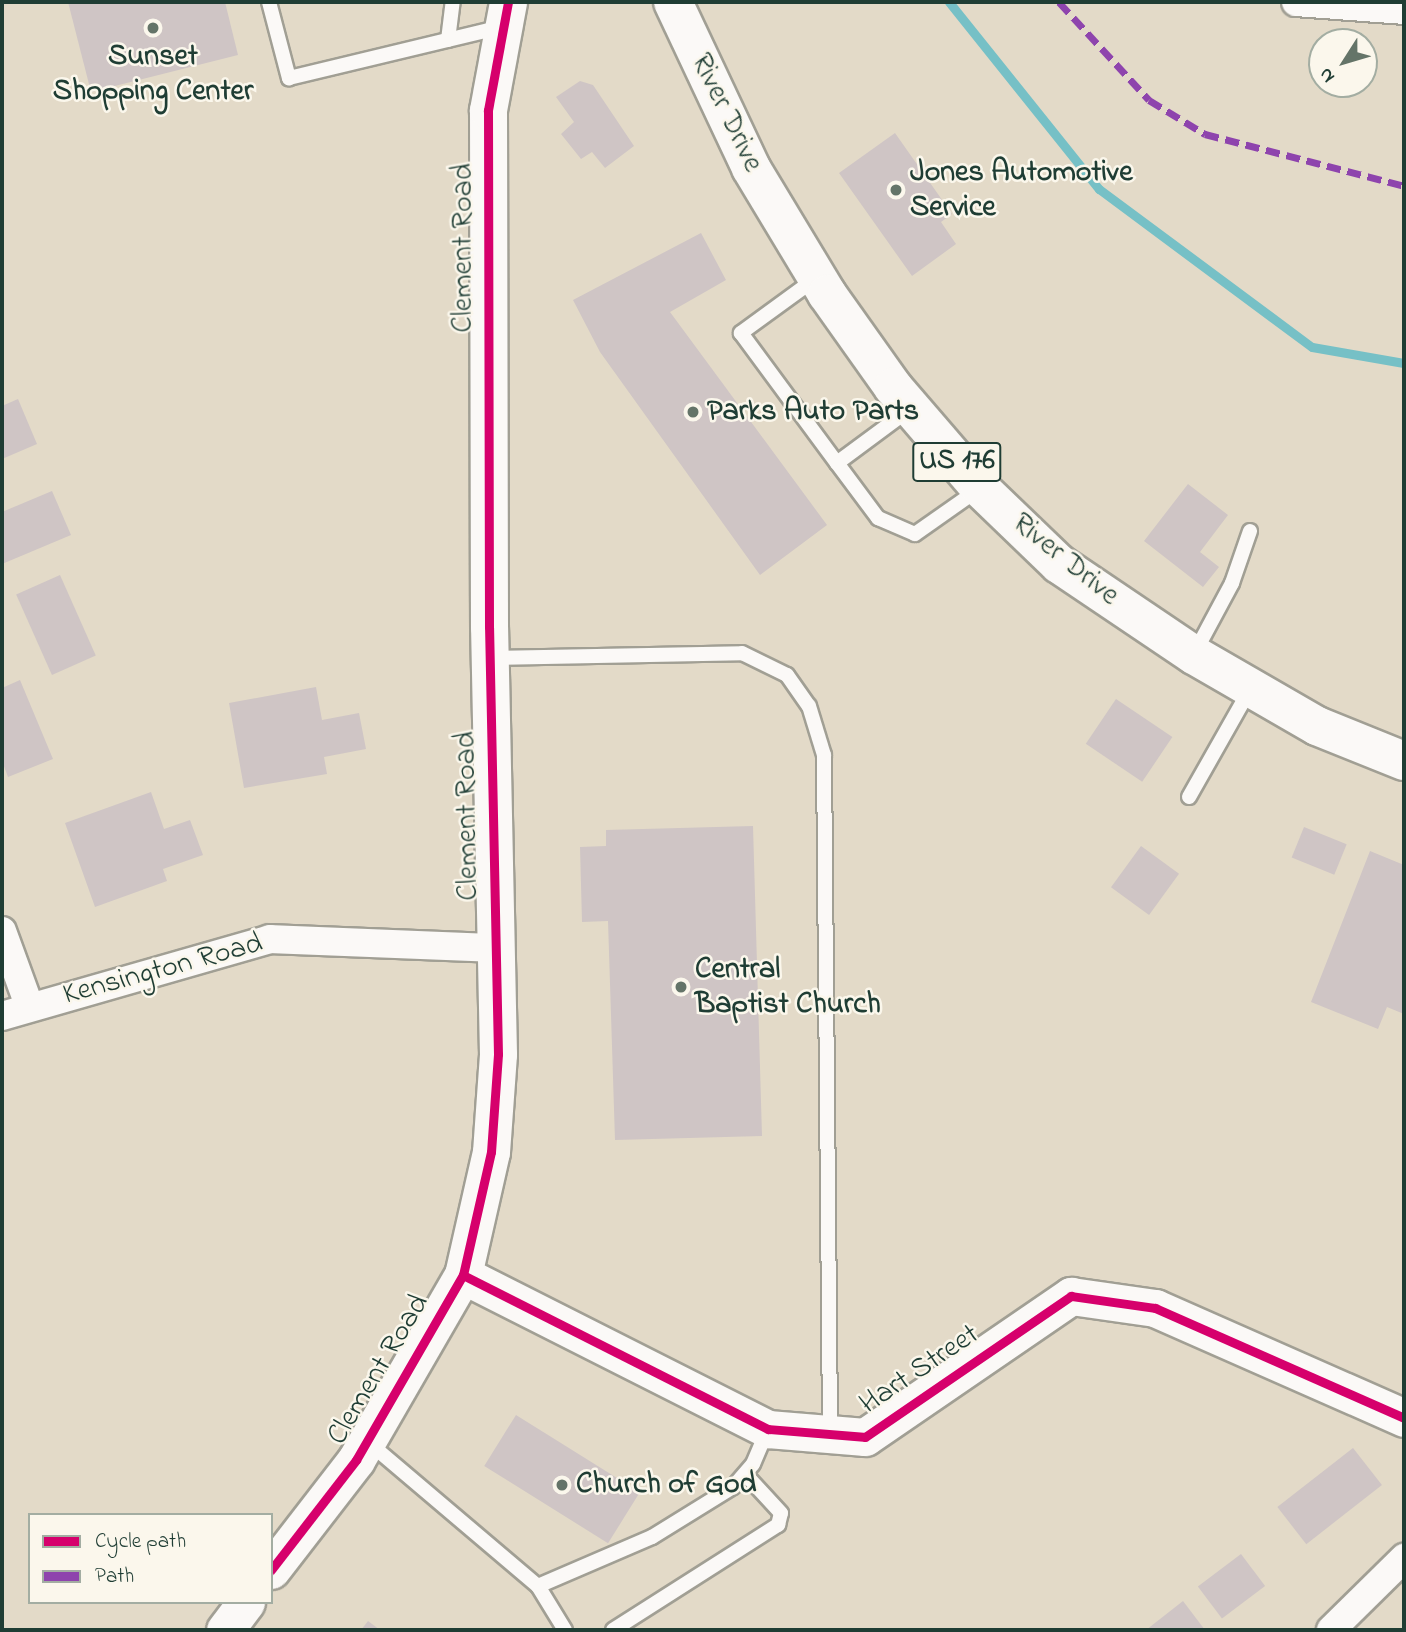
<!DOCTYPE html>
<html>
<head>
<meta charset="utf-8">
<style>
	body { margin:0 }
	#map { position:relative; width:1406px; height:1632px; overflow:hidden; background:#e3dac8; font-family:"Indie Flower",sans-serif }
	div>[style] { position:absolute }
	.stream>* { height:9px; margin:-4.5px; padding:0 4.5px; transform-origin:4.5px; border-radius:4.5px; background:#76c0c6 }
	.building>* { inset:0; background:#cfc5c5; transform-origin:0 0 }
	.roads { filter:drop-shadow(2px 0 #a19f94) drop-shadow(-2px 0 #a19f94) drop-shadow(0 2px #a19f94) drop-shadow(0 -2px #a19f94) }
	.service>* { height:14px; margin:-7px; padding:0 7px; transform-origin:7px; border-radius:7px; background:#fbf9f7 }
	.minor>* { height:28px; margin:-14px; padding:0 14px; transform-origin:14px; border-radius:14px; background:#fbf9f7 }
	.tertiary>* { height:37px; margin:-18.5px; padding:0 18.5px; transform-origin:18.5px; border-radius:18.5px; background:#fbf9f7 }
	.primary>* { height:38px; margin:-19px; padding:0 19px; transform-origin:19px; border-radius:19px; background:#fbf9f7 }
	.quiet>* { height:7px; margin-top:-3.5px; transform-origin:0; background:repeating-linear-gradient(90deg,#8e44ad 0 14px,transparent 0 21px) }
	.cycleway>* { height:9px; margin:-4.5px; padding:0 4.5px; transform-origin:4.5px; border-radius:4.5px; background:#d6006c }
	.dots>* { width:19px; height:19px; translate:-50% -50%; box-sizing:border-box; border:4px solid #fbf7ec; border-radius:50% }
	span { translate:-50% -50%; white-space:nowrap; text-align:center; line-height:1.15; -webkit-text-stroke:5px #fbf7ec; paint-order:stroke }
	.shield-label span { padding:2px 5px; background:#fbf7ec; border:2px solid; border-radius:5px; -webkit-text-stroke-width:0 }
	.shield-label { font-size:28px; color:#1f3d34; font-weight:700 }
	.poi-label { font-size:30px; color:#1f3d34; font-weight:700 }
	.left { translate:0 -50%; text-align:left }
	.street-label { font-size:30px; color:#1f3d34 }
	.frame { position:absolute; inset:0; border:4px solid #1f3d34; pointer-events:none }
	.legend { position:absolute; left:28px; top:1513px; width:245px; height:91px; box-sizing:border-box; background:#fbf7ec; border:2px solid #a3ada2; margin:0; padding:9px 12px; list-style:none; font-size:21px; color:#1f3d34 }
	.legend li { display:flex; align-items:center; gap:14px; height:35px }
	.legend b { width:35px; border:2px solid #a3ada2 }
	.north { position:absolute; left:1308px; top:28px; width:70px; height:70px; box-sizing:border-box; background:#fbf7ec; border:2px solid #a3ada2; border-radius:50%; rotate:233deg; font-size:19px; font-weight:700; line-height:28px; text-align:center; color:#1f3d34 }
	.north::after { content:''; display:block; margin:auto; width:24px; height:32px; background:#647468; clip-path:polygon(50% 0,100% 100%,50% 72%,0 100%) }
</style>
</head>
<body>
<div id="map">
	<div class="stream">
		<i style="left:949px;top:2px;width:240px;rotate:51.3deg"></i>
		<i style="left:1099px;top:189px;width:265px;rotate:36.6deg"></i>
		<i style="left:1312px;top:347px;width:93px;rotate:9.9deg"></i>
	</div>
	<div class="building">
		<i style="clip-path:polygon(68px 2px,225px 2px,238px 55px,91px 92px)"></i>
		<i style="clip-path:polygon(580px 81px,593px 85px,634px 146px,605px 168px,592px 152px,581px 159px,561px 134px,574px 122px,556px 97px)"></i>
		<i style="clip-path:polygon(895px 133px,952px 214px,941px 222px,956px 244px,912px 276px,839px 173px)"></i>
		<i style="clip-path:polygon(701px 233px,726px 280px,670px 312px,827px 525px,760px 575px,600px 352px,573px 300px)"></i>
		<i style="clip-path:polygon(18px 399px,37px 444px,2px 459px,2px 406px)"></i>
		<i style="clip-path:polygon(1188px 484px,1228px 515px,1200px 552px,1219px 567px,1203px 587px,1144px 541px)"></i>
		<i style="clip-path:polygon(52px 491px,71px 535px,2px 564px,2px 512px)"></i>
		<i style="left:60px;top:575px;width:88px;height:48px;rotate:66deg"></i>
		<i style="clip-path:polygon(20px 680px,53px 759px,8px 777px,2px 761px,2px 688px)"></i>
		<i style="clip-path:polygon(316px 687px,322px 720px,359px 713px,366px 749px,324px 757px,327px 774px,244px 788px,229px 703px)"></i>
		<i style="left:1116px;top:699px;width:68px;height:54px;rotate:34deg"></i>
		<i style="clip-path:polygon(151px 792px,164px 829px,190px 820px,203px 855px,163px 869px,167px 881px,95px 907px,65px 823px)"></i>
		<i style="clip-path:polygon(753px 826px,762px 1136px,615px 1140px,608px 921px,582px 922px,580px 847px,606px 846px,606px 830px)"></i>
		<i style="left:1304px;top:827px;width:46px;height:33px;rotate:22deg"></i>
		<i style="left:1141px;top:846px;width:47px;height:51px;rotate:36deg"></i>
		<i style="clip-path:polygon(1370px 851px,1404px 865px,1404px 1014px,1387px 1007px,1378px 1029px,1311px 1002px)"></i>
		<i style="left:516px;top:1415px;width:146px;height:60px;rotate:32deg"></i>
		<i style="left:1353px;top:1448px;width:47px;height:96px;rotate:52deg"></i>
		<i style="left:1241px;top:1554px;width:40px;height:54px;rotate:53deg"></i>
		<i style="clip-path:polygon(1183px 1601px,1205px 1630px,1146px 1630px)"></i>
		<i style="clip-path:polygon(368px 1621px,380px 1630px,361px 1630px)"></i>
	</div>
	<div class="roads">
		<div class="service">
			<i style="left:269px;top:2px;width:79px;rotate:75.3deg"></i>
			<i style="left:289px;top:78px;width:218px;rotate:-13.5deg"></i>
			<i style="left:448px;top:40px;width:38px;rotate:-83deg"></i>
			<i style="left:815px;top:279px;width:92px;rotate:143.9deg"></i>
			<i style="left:741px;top:333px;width:162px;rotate:53.6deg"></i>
			<i style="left:837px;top:463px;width:91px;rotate:-36.5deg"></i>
			<i style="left:837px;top:463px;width:69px;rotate:53.3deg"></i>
			<i style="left:878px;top:518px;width:40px;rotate:23.4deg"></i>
			<i style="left:915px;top:534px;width:78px;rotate:-35.1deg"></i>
			<i style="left:1194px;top:654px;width:81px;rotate:-61.8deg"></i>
			<i style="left:1232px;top:583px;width:55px;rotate:-70.9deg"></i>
			<i style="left:491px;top:658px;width:251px;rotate:-1.1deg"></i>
			<i style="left:742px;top:653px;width:50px;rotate:26.1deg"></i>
			<i style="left:787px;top:675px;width:38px;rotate:55deg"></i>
			<i style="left:809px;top:706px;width:51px;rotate:73deg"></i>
			<i style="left:824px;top:755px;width:678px;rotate:89.49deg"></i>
			<i style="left:1189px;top:797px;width:124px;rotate:-60.5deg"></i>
			<i style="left:368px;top:1442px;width:223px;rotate:40.3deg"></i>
			<i style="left:538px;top:1586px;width:124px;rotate:-23.3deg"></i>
			<i style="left:652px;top:1537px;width:95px;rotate:-31.7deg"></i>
			<i style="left:733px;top:1487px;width:30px;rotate:-49deg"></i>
			<i style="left:753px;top:1464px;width:38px;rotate:-67deg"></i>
			<i style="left:538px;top:1586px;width:52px;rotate:58.5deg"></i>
			<i style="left:613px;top:1630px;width:196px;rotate:-32.5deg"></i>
			<i style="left:778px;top:1525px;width:12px;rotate:-76deg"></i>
			<i style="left:781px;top:1513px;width:53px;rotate:-132.7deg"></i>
		</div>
		<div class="minor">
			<i style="left:1296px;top:2px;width:108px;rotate:4.2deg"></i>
			<i style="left:2px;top:931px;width:79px;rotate:70deg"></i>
			<i style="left:2px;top:1016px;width:279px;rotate:-16deg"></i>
			<i style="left:270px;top:939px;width:226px;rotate:2.3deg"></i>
			<i style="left:1331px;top:1630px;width:103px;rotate:-44.6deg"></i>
		</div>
		<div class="tertiary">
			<i style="left:463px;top:1275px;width:342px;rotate:26.8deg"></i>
			<i style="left:768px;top:1429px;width:97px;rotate:4.7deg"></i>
			<i style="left:865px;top:1437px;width:250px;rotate:-34.4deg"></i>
			<i style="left:1071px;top:1296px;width:85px;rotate:8.1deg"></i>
			<i style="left:1155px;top:1308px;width:272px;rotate:23.8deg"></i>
			<i style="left:271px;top:1570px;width:139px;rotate:-52.3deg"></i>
			<i style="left:356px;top:1460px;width:214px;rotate:-60deg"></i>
			<i style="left:463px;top:1275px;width:126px;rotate:-77.2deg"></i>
			<i style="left:491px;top:1152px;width:98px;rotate:-85.9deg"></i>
			<i style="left:498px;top:1054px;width:427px;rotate:-91.2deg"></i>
			<i style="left:489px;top:627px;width:517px;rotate:-90.11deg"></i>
			<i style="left:488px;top:110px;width:110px;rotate:-79.5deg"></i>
			<i style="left:225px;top:1630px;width:35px;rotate:-53deg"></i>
		</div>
		<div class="primary">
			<i style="left:673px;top:2px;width:183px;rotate:64.8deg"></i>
			<i style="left:751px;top:168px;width:147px;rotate:58.9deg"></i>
			<i style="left:827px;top:294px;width:114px;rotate:54.6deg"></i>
			<i style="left:893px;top:387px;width:133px;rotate:49.3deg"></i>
			<i style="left:980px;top:488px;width:110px;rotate:43.9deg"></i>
			<i style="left:1059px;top:564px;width:163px;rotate:34deg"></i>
			<i style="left:1194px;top:655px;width:142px;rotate:30deg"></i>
			<i style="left:1317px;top:726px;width:94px;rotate:21.9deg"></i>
		</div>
	</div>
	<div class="quiet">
		<i style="left:1059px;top:2px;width:133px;rotate:47.4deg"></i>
		<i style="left:1149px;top:100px;width:66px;rotate:31.3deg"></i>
		<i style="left:1205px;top:134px;width:206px;rotate:14.6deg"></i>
	</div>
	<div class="cycleway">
		<i style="left:463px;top:1275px;width:342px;rotate:26.8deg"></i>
		<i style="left:768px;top:1429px;width:97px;rotate:4.7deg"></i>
		<i style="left:865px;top:1437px;width:250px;rotate:-34.4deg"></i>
		<i style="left:1071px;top:1296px;width:85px;rotate:8.1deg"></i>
		<i style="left:1155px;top:1308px;width:272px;rotate:23.8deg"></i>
		<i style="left:271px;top:1570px;width:139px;rotate:-52.3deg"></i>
		<i style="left:356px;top:1460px;width:214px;rotate:-60deg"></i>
		<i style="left:463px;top:1275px;width:126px;rotate:-77.2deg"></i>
		<i style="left:491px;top:1152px;width:98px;rotate:-85.9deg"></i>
		<i style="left:498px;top:1054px;width:427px;rotate:-91.2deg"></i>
		<i style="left:489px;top:627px;width:517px;rotate:-90.11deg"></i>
		<i style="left:488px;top:110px;width:110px;rotate:-79.5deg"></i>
	</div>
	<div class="dots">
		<i style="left:153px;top:28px;background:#647468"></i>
		<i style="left:896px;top:190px;background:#647468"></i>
		<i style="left:693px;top:412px;background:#647468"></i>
		<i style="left:681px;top:987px;background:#647468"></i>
		<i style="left:562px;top:1485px;background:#647468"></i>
	</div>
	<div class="shield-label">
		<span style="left:957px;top:462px">US 176</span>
	</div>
	<div class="poi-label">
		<span style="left:153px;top:74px">Sunset<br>Shopping Center</span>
		<span class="left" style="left:910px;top:190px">Jones Automotive<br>Service</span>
		<span class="left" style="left:707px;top:412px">Parks Auto Parts</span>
		<span class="left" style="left:695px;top:987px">Central<br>Baptist Church</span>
		<span class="left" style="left:576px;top:1485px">Church of God</span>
	</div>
	<div class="street-label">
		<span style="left:726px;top:113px;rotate:64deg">River Drive</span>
		<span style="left:464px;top:248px;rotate:-90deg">Clement Road</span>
		<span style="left:1065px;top:560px;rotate:39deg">River Drive</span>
		<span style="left:468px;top:816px;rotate:-91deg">Clement Road</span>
		<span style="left:163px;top:970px;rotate:-15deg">Kensington Road</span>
		<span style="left:379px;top:1370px;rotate:-59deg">Clement Road</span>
		<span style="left:920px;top:1370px;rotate:-34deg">Hart Street</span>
	</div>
	<div class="frame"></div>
	<ul class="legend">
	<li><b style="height:9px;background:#d6006c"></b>Cycle path</li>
	<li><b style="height:9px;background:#8e44ad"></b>Path</li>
	</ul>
	<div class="north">N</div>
</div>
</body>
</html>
